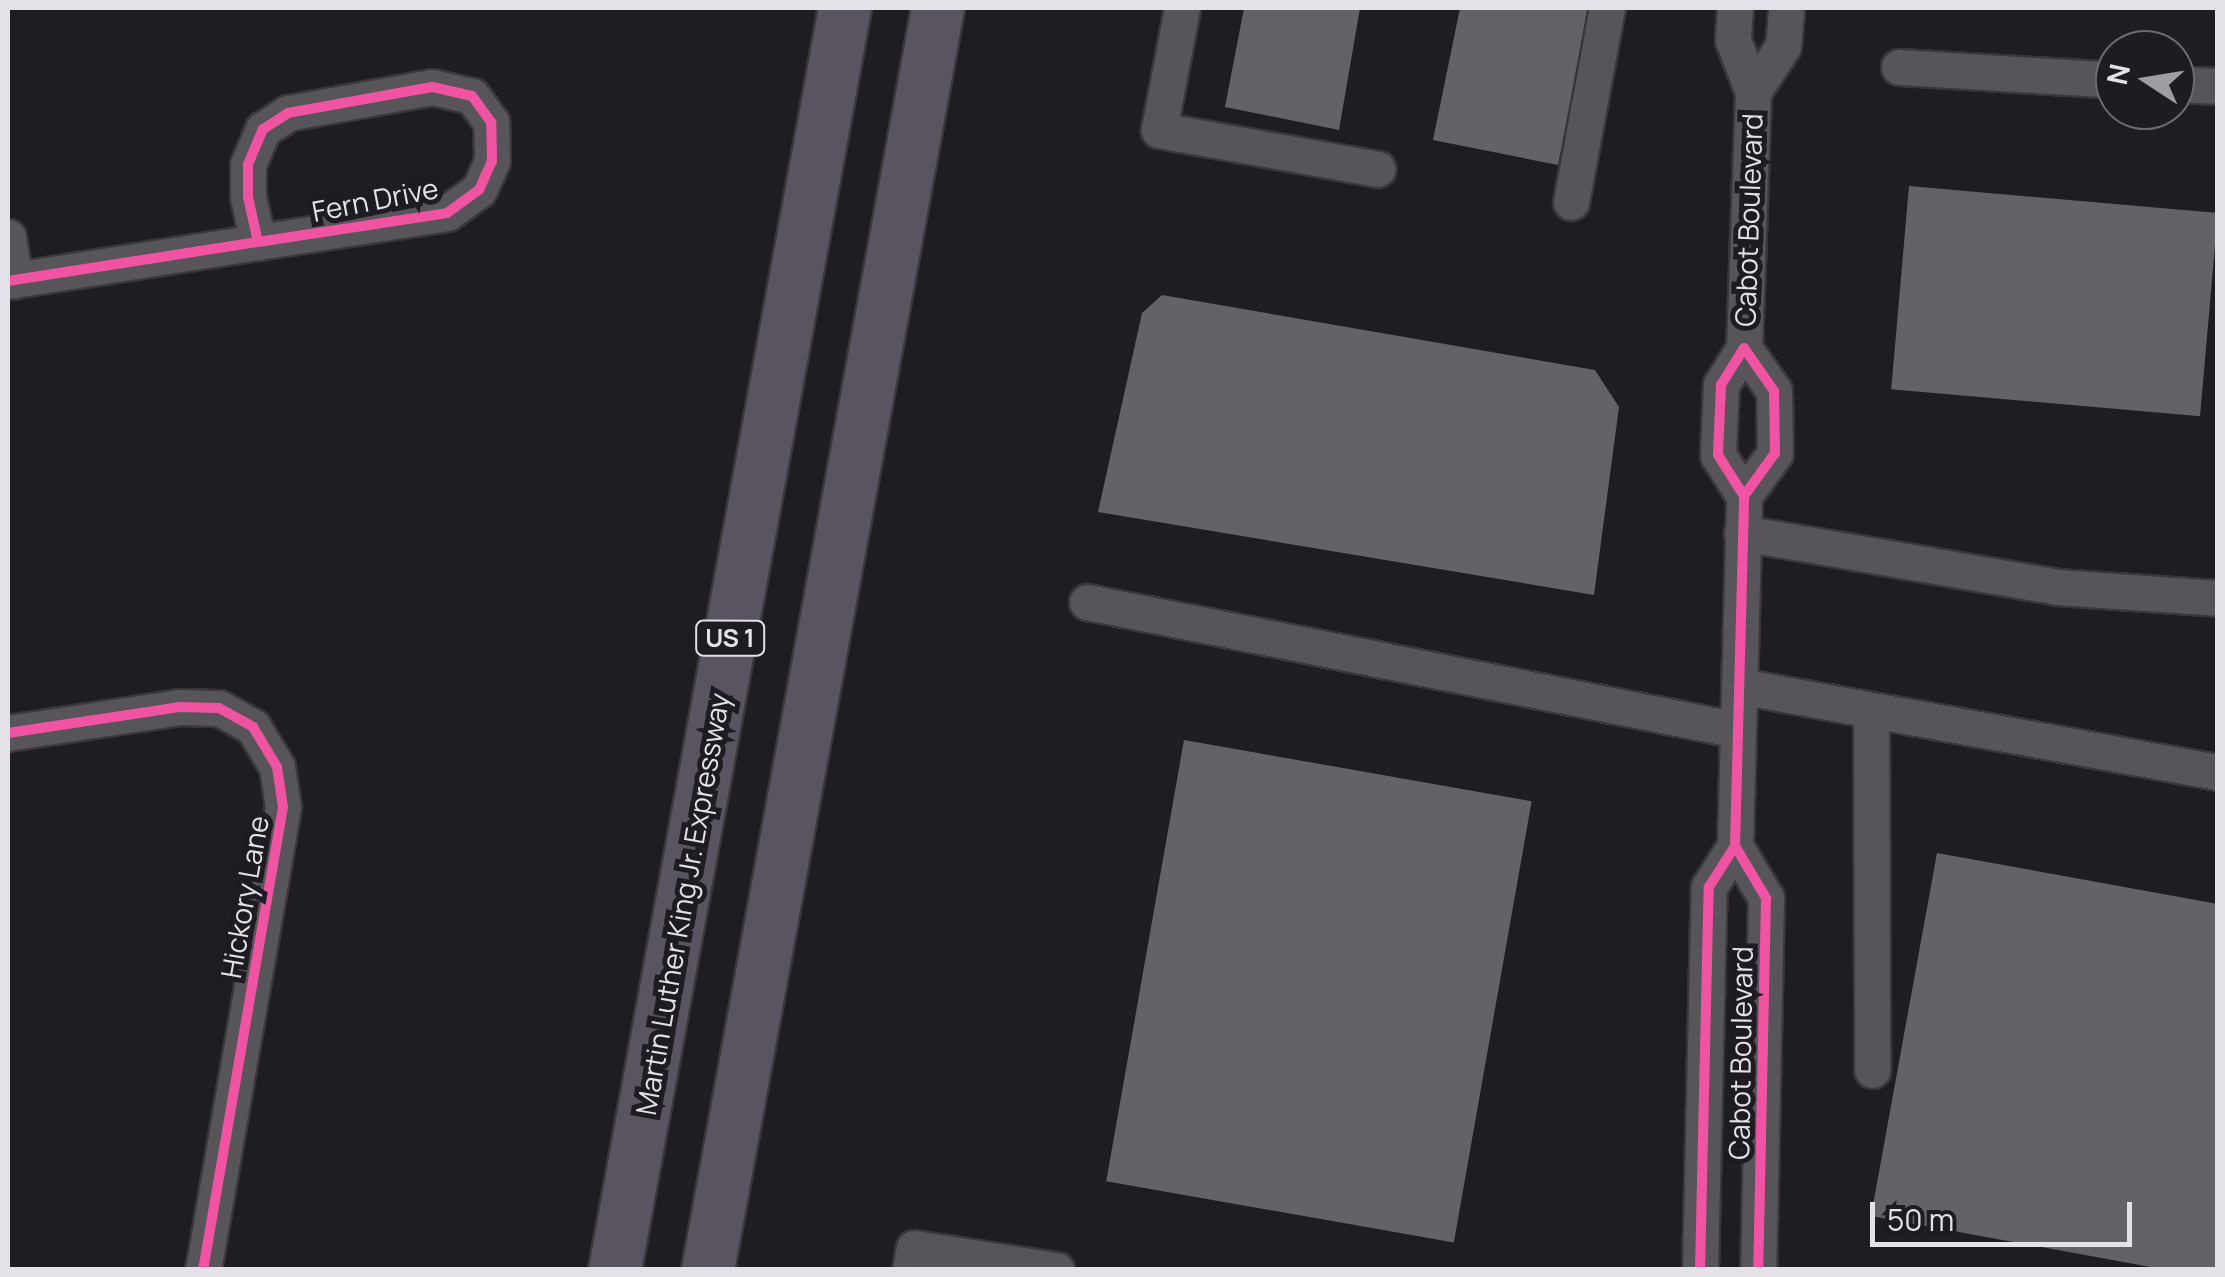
<!DOCTYPE html>
<html>
<head>
<meta charset="utf-8">
<style>
	body { margin:0 }
	#map { position:relative; width:2225px; height:1277px; overflow:hidden; background:#1f1d21; font-family:Manrope,sans-serif }
	div>[style] { position:absolute }
	.building>* { inset:0; background:#646266; transform-origin:0 0 }
	.roads { filter:drop-shadow(2px 0 #39373a) drop-shadow(-2px 0 #39373a) drop-shadow(0 2px #39373a) drop-shadow(0 -2px #39373a) }
	.minor>* { height:35px; margin:-17.5px; padding:0 17.5px; transform-origin:17.5px; border-radius:17.5px; background:#575559 }
	.highway>* { height:52px; margin:-26px; padding:0 26px; transform-origin:26px; border-radius:26px; background:#5a5461 }
	.cycleway>* { height:10px; margin:-5px; padding:0 5px; transform-origin:5px; border-radius:5px; background:#f153a3 }
	span { translate:-50% -50%; white-space:nowrap; text-align:center; line-height:1.15; -webkit-text-stroke:10px #1e1b23; paint-order:stroke }
	.shield-label span { padding:2px 8px; background:#1e1b23; border:2px solid; border-radius:8px; -webkit-text-stroke-width:0 }
	.shield-label { font-size:25px; color:#e4e2e8; font-weight:700 }
	.street-label { font-size:28px; color:#e4e2e8 }
	.frame { position:absolute; inset:0; border:10px solid #e4e2e8; pointer-events:none }
	.north { position:absolute; left:2095px; top:30px; width:100px; height:100px; box-sizing:border-box; background:#1e1b23; border:2px solid #6d6b72; border-radius:50%; rotate:282deg; font-size:28px; font-weight:700; line-height:40px; text-align:center; color:#e4e2e8 }
	.north::after { content:''; display:block; margin:auto; width:35px; height:45px; background:#9f9da2; clip-path:polygon(50% 0,100% 100%,50% 72%,0 100%) }
	.scale { position:absolute; left:1870px; top:1202px; width:262px; height:45px; box-sizing:border-box; border:5px solid #e4e2e8; border-top:0; padding-left:12px; font-size:30px; line-height:35px; white-space:nowrap; color:#e4e2e8; -webkit-text-stroke:8px #1e1b23; paint-order:stroke }
</style>
</head>
<body>
<div id="map">
	<div class="building">
		<i style="clip-path:polygon(1244px 8px,1360px 8px,1339px 130px,1225px 107px)"></i>
		<i style="clip-path:polygon(1460px 8px,1589px 8px,1558px 165px,1433px 140px)"></i>
		<i style="left:1909px;top:186px;width:310px;height:204px;rotate:5deg"></i>
		<i style="clip-path:polygon(1162px 295px,1595px 370px,1619px 407px,1594px 595px,1098px 512px,1142px 313px)"></i>
		<i style="left:1184px;top:740px;width:353px;height:448px;rotate:10deg"></i>
		<i style="clip-path:polygon(1937px 853px,2218px 904px,2218px 1270px,2167px 1270px,1871px 1216px)"></i>
	</div>
	<div class="roads">
		<div class="minor">
			<i style="left:1182px;top:8px;width:124px;rotate:100.7deg"></i>
			<i style="left:1159px;top:130px;width:222px;rotate:10.1deg"></i>
			<i style="left:1735px;top:8px;width:32px;rotate:94deg"></i>
			<i style="left:1733px;top:40px;width:56px;rotate:69deg"></i>
			<i style="left:1753px;top:92px;width:256px;rotate:92deg"></i>
			<i style="left:1899px;top:67px;width:216px;rotate:3.4deg"></i>
			<i style="left:2175px;top:84px;width:43px;rotate:2.7deg"></i>
			<i style="left:1753px;top:92px;width:55px;rotate:-56.9deg"></i>
			<i style="left:1783px;top:46px;width:38px;rotate:-85deg"></i>
			<i style="left:1571px;top:202px;width:197px;rotate:-79.5deg"></i>
			<i style="left:8px;top:237px;width:44px;rotate:80.8deg"></i>
			<i style="left:8px;top:281px;width:253px;rotate:-8.9deg"></i>
			<i style="left:258px;top:242px;width:191px;rotate:-8.7deg"></i>
			<i style="left:447px;top:213px;width:39px;rotate:-36deg"></i>
			<i style="left:479px;top:190px;width:32px;rotate:-66deg"></i>
			<i style="left:492px;top:161px;width:39px;rotate:-91deg"></i>
			<i style="left:491px;top:122px;width:32px;rotate:-126deg"></i>
			<i style="left:472px;top:96px;width:41px;rotate:-167.3deg"></i>
			<i style="left:432px;top:87px;width:146px;rotate:169.8deg"></i>
			<i style="left:288px;top:113px;width:30px;rotate:147deg"></i>
			<i style="left:263px;top:129px;width:39px;rotate:113deg"></i>
			<i style="left:248px;top:165px;width:32px;rotate:90deg"></i>
			<i style="left:248px;top:197px;width:46px;rotate:77.5deg"></i>
			<i style="left:1742px;top:533px;width:320px;rotate:9.7deg"></i>
			<i style="left:2057px;top:587px;width:161px;rotate:3.9deg"></i>
			<i style="left:1087px;top:602px;width:663px;rotate:11.12deg"></i>
			<i style="left:1739px;top:686px;width:487px;rotate:10.2deg"></i>
			<i style="left:1871px;top:710px;width:360px;rotate:89.8deg"></i>
			<i style="left:8px;top:733px;width:173px;rotate:-8.6deg"></i>
			<i style="left:179px;top:707px;width:40px;rotate:1.4deg"></i>
			<i style="left:219px;top:708px;width:39px;rotate:29deg"></i>
			<i style="left:253px;top:727px;width:47px;rotate:59deg"></i>
			<i style="left:277px;top:767px;width:40px;rotate:81.5deg"></i>
			<i style="left:283px;top:807px;width:470px;rotate:99.8deg"></i>
			<i style="left:1735px;top:846px;width:350px;rotate:-88.5deg"></i>
			<i style="left:1744px;top:496px;width:53px;rotate:-54.2deg"></i>
			<i style="left:1775px;top:453px;width:62px;rotate:-90.9deg"></i>
			<i style="left:1774px;top:391px;width:52px;rotate:-124.9deg"></i>
			<i style="left:1744px;top:348px;width:44px;rotate:121.9deg"></i>
			<i style="left:1721px;top:385px;width:70px;rotate:92.5deg"></i>
			<i style="left:1718px;top:455px;width:49px;rotate:57.6deg"></i>
			<i style="left:910px;top:1270px;width:22px;rotate:-80deg"></i>
			<i style="left:914px;top:1248px;width:144px;rotate:8.8deg"></i>
			<i style="left:1700px;top:1270px;width:383px;rotate:-88.7deg"></i>
			<i style="left:1709px;top:887px;width:49px;rotate:-57.6deg"></i>
			<i style="left:1735px;top:846px;width:61px;rotate:59.2deg"></i>
			<i style="left:1766px;top:898px;width:372px;rotate:91.2deg"></i>
		</div>
		<div class="highway">
			<i style="left:615px;top:1270px;width:1283px;rotate:-79.67deg"></i>
			<i style="left:708px;top:1270px;width:1283px;rotate:-79.67deg"></i>
		</div>
	</div>
	<div class="cycleway">
		<i style="left:8px;top:281px;width:253px;rotate:-8.9deg"></i>
		<i style="left:258px;top:242px;width:191px;rotate:-8.7deg"></i>
		<i style="left:447px;top:213px;width:39px;rotate:-36deg"></i>
		<i style="left:479px;top:190px;width:32px;rotate:-66deg"></i>
		<i style="left:492px;top:161px;width:39px;rotate:-91deg"></i>
		<i style="left:491px;top:122px;width:32px;rotate:-126deg"></i>
		<i style="left:472px;top:96px;width:41px;rotate:-167.3deg"></i>
		<i style="left:432px;top:87px;width:146px;rotate:169.8deg"></i>
		<i style="left:288px;top:113px;width:30px;rotate:147deg"></i>
		<i style="left:263px;top:129px;width:39px;rotate:113deg"></i>
		<i style="left:248px;top:165px;width:32px;rotate:90deg"></i>
		<i style="left:248px;top:197px;width:46px;rotate:77.5deg"></i>
		<i style="left:8px;top:733px;width:173px;rotate:-8.6deg"></i>
		<i style="left:179px;top:707px;width:40px;rotate:1.4deg"></i>
		<i style="left:219px;top:708px;width:39px;rotate:29deg"></i>
		<i style="left:253px;top:727px;width:47px;rotate:59deg"></i>
		<i style="left:277px;top:767px;width:40px;rotate:81.5deg"></i>
		<i style="left:283px;top:807px;width:470px;rotate:99.8deg"></i>
		<i style="left:1735px;top:846px;width:350px;rotate:-88.5deg"></i>
		<i style="left:1744px;top:496px;width:53px;rotate:-54.2deg"></i>
		<i style="left:1775px;top:453px;width:62px;rotate:-90.9deg"></i>
		<i style="left:1774px;top:391px;width:52px;rotate:-124.9deg"></i>
		<i style="left:1744px;top:348px;width:44px;rotate:121.9deg"></i>
		<i style="left:1721px;top:385px;width:70px;rotate:92.5deg"></i>
		<i style="left:1718px;top:455px;width:49px;rotate:57.6deg"></i>
		<i style="left:1700px;top:1270px;width:383px;rotate:-88.7deg"></i>
		<i style="left:1709px;top:887px;width:49px;rotate:-57.6deg"></i>
		<i style="left:1735px;top:846px;width:61px;rotate:59.2deg"></i>
		<i style="left:1766px;top:898px;width:372px;rotate:91.2deg"></i>
	</div>
	<div class="shield-label">
		<span style="left:730px;top:638px">US 1</span>
	</div>
	<div class="street-label">
		<span style="left:375px;top:199px;rotate:-11deg">Fern Drive</span>
		<span style="left:1748px;top:220px;rotate:-88deg">Cabot Boulevard</span>
		<span style="left:244px;top:897px;rotate:-80deg">Hickory Lane</span>
		<span style="left:682px;top:904px;rotate:-80deg">Martin Luther King Jr. Expressway</span>
		<span style="left:1740px;top:1053px;rotate:-89deg">Cabot Boulevard</span>
	</div>
	<div class="frame"></div>
	<div class="north">N</div>
	<div class="scale">50 m</div>
</div>
</body>
</html>
